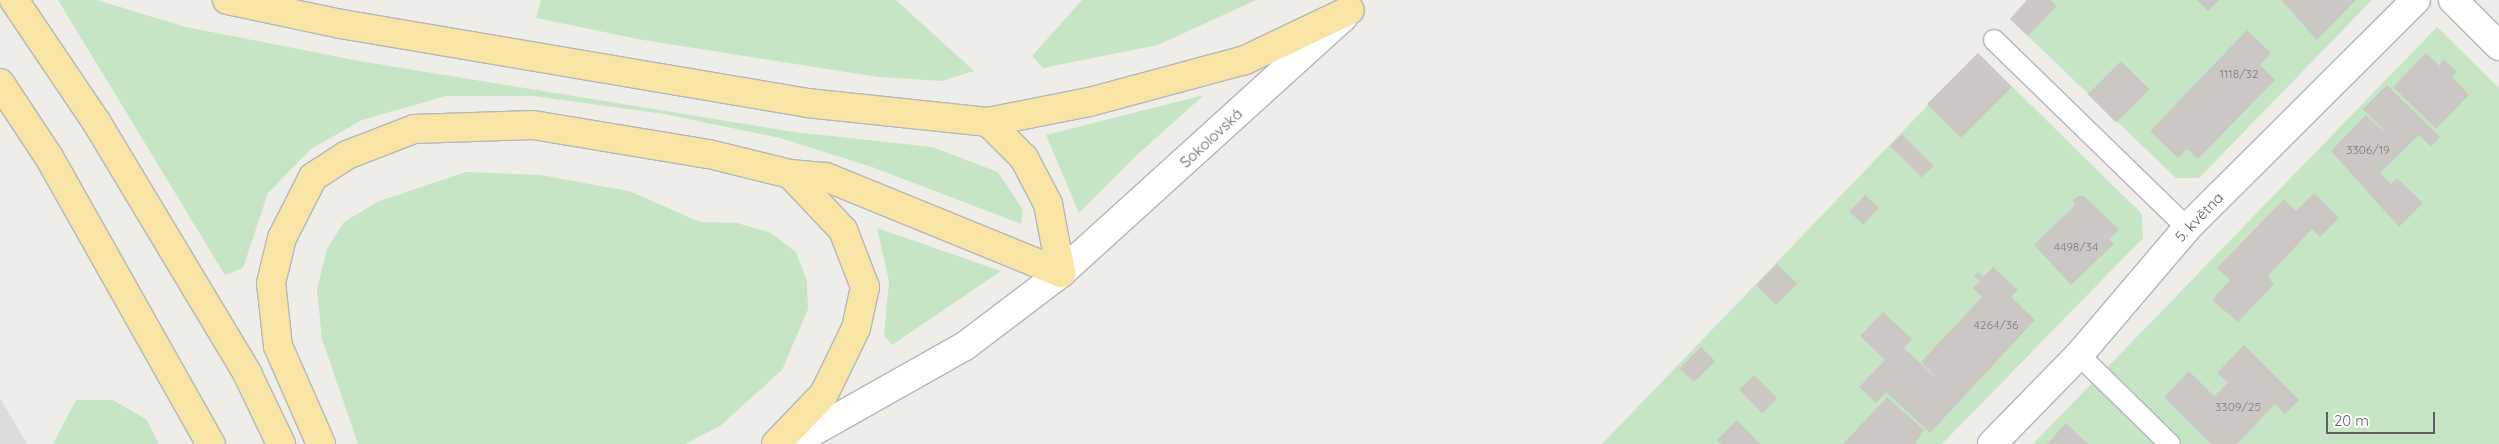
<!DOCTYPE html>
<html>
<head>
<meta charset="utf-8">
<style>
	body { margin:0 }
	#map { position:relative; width:2499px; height:444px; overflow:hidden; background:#efede7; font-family:Quicksand,sans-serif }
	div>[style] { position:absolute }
	.industrial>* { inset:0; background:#dedcd9 }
	.green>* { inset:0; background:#c6e5c5 }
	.building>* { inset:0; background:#cbc8c4; transform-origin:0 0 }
	.roads { filter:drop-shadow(1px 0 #b4b7ba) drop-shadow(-1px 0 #b4b7ba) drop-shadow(0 1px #b4b7ba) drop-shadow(0 -1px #b4b7ba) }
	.service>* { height:20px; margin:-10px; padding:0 10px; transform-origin:10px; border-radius:10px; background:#fff }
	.minor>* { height:28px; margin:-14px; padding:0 14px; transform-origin:14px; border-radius:14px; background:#fff }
	.tertiary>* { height:28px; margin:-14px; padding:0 14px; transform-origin:14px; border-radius:14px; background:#fff }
	.trunk>* { height:28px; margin:-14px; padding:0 14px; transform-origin:14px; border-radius:14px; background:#f8e4a4 }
	span { translate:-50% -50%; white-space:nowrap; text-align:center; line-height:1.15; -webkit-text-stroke:5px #fff; paint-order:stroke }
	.number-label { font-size:12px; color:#797c7e }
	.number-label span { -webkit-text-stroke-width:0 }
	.street-label { font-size:15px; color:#5e6266 }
	.scale { position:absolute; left:2326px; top:412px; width:109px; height:22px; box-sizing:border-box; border:2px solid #5e6266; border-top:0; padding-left:6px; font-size:15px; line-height:18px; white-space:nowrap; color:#5e6266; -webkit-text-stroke:4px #fff; paint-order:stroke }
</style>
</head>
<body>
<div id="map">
	<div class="industrial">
		<i style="clip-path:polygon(0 398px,27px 444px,0 444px)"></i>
	</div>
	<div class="green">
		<i style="clip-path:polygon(58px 0,97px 0,186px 27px,359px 61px,794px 132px,932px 147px,998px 172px,1023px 210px,1021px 224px,872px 167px,780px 138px,664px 114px,533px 96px,446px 96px,362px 120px,311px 149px,268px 193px,243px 268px,225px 275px)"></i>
		<i style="clip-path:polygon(541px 0,896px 0,974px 71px,942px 81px,878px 77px,643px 40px,536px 18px)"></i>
		<i style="clip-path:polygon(1082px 0,1256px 0,1158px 45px,1043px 68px,1032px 56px)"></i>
		<i style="clip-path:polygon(2027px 0,2372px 0,2199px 178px,2176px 178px,2010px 19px)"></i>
		<i style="clip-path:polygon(2437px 27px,2499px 88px,2499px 444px,2033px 444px)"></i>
		<i style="clip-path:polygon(1978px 53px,2142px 214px,2143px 238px,1942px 444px,1602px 444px)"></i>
		<i style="clip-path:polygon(1204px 95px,1137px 155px,1079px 213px,1046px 135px)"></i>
		<i style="clip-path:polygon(466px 172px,540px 175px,629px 191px,700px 222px,737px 223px,771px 233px,796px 252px,807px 281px,808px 309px,782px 370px,720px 426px,685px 444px,358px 444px,322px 339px,317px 289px,327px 249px,344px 222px,377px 202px)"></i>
		<i style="clip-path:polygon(877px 228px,1001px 271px,892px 345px,884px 335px,889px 281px)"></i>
		<i style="clip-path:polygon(76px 400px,113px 400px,147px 420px,159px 444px,53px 444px)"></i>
	</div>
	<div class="building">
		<i style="clip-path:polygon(2027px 0,2050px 0,2057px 6px,2028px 36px,2010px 19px)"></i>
		<i style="clip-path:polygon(2197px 0,2219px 0,2208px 11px)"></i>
		<i style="clip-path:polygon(2281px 0,2356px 0,2317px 40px)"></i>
		<i style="clip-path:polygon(2247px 30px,2271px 53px,2260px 65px,2275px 80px,2198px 159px,2187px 149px,2178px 158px,2150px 131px)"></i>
		<i style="left:1978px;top:53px;width:48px;height:72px;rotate:45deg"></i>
		<i style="clip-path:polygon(2426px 53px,2440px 66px,2443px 59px,2457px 72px,2452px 77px,2469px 95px,2436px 129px,2393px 87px)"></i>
		<i style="left:2121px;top:61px;width:40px;height:47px;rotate:45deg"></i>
		<i style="clip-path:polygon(2387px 85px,2440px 137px,2431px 147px,2419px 135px,2380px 173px,2391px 184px,2397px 178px,2423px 203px,2399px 227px,2331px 151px,2366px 115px,2392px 139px,2363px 109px)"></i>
		<i style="left:1902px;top:134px;width:45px;height:17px;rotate:45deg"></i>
		<i style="clip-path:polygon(2314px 193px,2339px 218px,2320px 237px,2312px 229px,2268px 276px,2274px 284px,2238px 322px,2212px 300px,2230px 280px,2217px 268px,2284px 199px,2296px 211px)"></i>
		<i style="left:1865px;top:195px;width:19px;height:23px;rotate:43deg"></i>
		<i style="clip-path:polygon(2078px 196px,2084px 196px,2119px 230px,2109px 239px,2114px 244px,2071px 285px,2034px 245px,2075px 205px,2072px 201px)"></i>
		<i style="left:1777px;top:264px;width:28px;height:30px;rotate:44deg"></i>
		<i style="clip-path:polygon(1993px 267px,2018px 290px,2011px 297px,2035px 320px,1930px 433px,1886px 392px,1876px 403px,1859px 387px,1885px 360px,1860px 336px,1883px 312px,1912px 339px,1904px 348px,1947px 388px,1921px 362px,1982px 297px,1973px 288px,1980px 281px,1974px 276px,1978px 272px,1983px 277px)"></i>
		<i style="clip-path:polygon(2244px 345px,2299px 400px,2285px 414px,2275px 404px,2237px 444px,2211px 444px,2164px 397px,2189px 371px,2214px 396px,2228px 383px,2217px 373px)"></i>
		<i style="left:1701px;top:347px;width:20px;height:30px;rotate:45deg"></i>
		<i style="left:1754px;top:375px;width:33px;height:21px;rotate:45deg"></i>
		<i style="clip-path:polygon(1887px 397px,1924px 430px,1915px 444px,1843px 444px)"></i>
		<i style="clip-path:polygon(1737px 420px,1760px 444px,1721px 444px,1717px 440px)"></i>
		<i style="clip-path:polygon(2066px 423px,2088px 444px,2047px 444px)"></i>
	</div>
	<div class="roads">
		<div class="service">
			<i style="left:1994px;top:40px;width:269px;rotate:44.2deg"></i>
			<i style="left:2079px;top:355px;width:127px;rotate:44.4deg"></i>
		</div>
		<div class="minor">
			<i style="left:2453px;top:0;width:65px;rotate:45deg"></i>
			<i style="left:1992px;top:444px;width:124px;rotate:-45.7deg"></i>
			<i style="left:2079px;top:355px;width:167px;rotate:-49.6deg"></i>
			<i style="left:2187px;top:228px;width:323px;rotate:-44.9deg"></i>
		</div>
		<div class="tertiary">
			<i style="left:791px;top:444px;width:200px;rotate:-29.4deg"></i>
			<i style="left:965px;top:346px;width:121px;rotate:-37.2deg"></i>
			<i style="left:1061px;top:273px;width:381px;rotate:-42.2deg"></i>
		</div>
		<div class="trunk">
			<i style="left:14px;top:0;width:148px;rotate:56deg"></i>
			<i style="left:97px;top:123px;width:292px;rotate:59deg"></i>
			<i style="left:247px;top:373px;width:79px;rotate:64.4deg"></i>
			<i style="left:227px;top:0;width:116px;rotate:11.9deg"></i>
			<i style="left:341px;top:24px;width:473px;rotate:9.6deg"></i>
			<i style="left:807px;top:103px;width:182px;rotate:6deg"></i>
			<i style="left:988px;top:122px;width:103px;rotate:-11.2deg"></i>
			<i style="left:1089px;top:102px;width:162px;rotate:-15.1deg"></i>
			<i style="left:1245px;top:60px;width:116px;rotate:-25.5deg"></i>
			<i style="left:0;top:83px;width:89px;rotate:56.5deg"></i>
			<i style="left:49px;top:157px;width:330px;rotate:60.6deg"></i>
			<i style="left:988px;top:122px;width:51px;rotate:45deg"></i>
			<i style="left:1024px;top:158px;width:52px;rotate:62.4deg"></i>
			<i style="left:1048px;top:204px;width:70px;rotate:79.3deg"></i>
			<i style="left:321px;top:444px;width:107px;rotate:-113.7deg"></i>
			<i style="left:278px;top:346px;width:63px;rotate:-96.3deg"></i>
			<i style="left:271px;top:283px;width:46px;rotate:-76.3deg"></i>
			<i style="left:282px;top:238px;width:68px;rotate:-63.1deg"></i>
			<i style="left:313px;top:177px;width:40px;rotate:-32.9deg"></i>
			<i style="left:347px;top:155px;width:72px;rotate:-21.2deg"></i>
			<i style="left:414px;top:129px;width:119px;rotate:-1.9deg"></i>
			<i style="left:533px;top:125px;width:178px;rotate:9.4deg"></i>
			<i style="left:709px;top:154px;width:83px;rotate:13.9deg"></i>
			<i style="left:790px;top:174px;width:36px;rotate:5deg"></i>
			<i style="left:826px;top:177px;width:254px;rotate:22.2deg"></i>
			<i style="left:776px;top:444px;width:69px;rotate:-46.2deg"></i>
			<i style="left:824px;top:394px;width:73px;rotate:-64.1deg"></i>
			<i style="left:856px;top:328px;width:42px;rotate:-77.6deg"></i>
			<i style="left:865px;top:287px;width:61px;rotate:-111.1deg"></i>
			<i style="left:843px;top:230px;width:77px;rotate:-133.4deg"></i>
		</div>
	</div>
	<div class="number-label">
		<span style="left:2239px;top:74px">1118/32</span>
		<span style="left:2368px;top:150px">3306/19</span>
		<span style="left:2076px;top:247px">4498/34</span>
		<span style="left:1996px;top:325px">4264/36</span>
		<span style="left:2238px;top:407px">3309/25</span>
	</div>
	<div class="street-label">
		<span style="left:1211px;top:138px;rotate:-43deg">Sokolovská</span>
		<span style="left:2199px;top:217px;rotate:-46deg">5. května</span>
	</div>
	<div class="scale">20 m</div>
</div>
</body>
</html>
